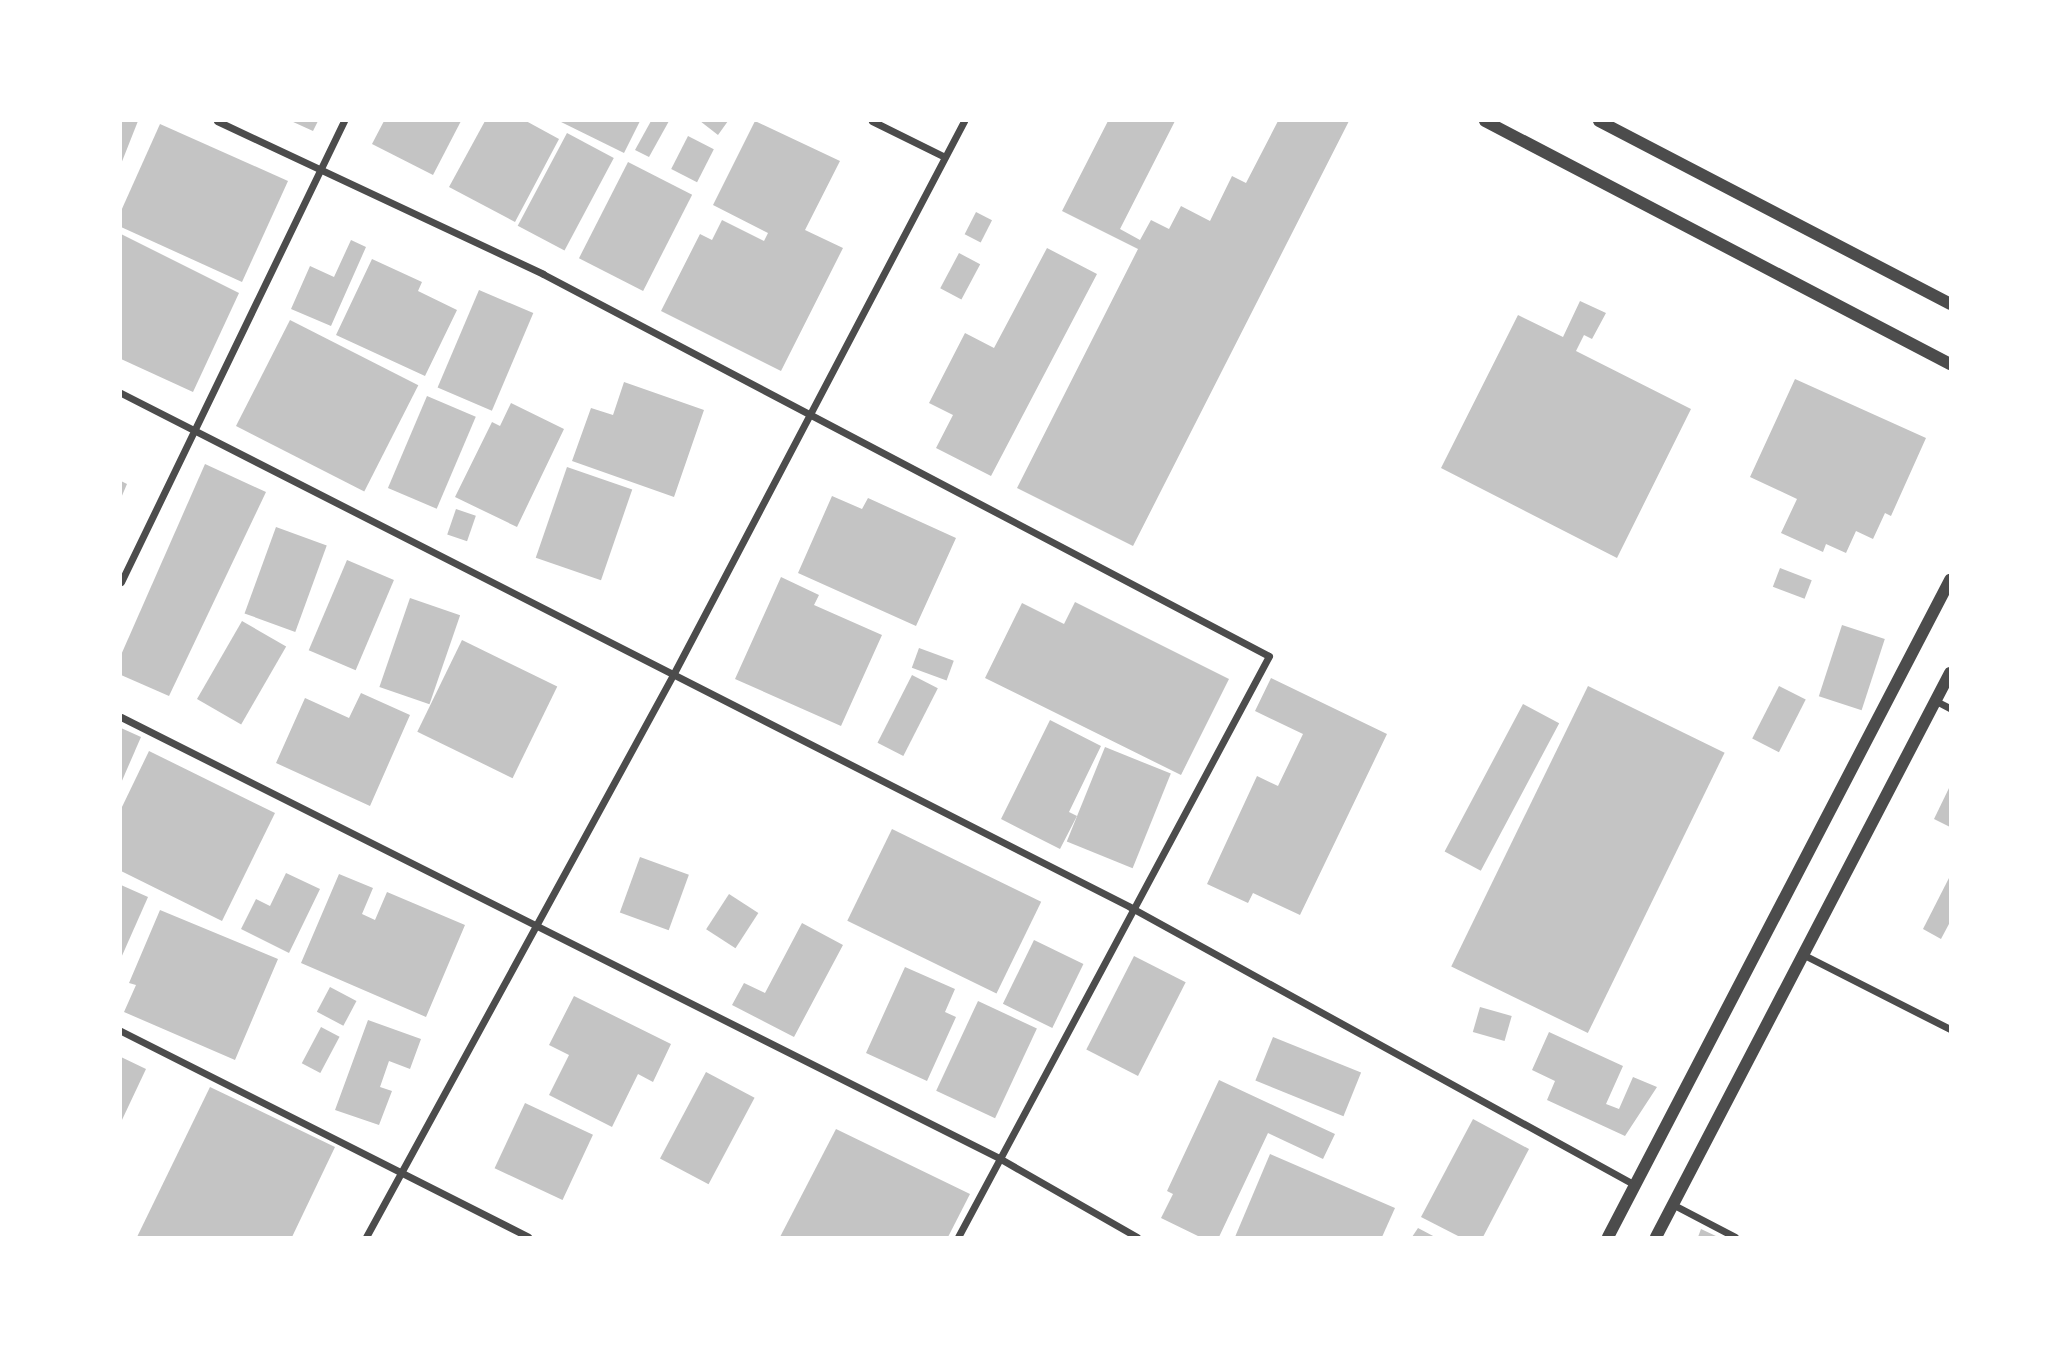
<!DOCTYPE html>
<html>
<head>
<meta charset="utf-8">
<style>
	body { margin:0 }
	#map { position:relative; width:2071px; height:1358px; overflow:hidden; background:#fff; font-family:"Nunito Sans",sans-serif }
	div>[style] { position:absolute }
	.building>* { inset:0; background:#c4c4c4; transform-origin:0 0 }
	.minor>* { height:7px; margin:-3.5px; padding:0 3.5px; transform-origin:3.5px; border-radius:3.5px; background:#4c4c4c }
	.tertiary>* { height:12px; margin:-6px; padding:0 6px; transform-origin:6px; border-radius:6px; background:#4c4c4c }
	span { translate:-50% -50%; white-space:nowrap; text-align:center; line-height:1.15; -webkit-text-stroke:7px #fff; paint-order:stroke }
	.frame { position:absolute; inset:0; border:122px solid #fff; pointer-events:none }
</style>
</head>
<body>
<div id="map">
	<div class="building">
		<i style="clip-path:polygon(121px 121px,138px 121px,121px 164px)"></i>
		<i style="clip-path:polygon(291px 121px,318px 121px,313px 131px)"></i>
		<i style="clip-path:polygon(384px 121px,461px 121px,433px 175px,372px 144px)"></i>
		<i style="clip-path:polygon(485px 121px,526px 121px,559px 139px,515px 222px,449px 187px)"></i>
		<i style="clip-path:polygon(559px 121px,640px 121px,624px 153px)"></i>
		<i style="clip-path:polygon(651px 121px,669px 121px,649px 157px,635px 150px)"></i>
		<i style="clip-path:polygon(700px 121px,728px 121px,718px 135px)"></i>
		<i style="clip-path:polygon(755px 121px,840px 161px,805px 230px,843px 248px,781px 371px,661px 311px,700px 234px,712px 240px,722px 220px,764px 241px,768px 233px,713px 205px)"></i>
		<i style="clip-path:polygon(1108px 121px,1175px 121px,1120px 229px,1140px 240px,1151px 220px,1169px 229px,1181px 206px,1210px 221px,1232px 176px,1246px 183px,1278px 121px,1349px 121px,1133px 546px,1017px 488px,1138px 249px,1062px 211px)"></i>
		<i style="clip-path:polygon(160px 124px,288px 181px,242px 282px,121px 227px,121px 211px)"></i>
		<i style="left:567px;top:133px;width:53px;height:105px;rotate:28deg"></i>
		<i style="left:688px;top:136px;width:29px;height:37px;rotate:27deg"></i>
		<i style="left:628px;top:162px;width:72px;height:108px;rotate:27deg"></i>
		<i style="left:976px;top:212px;width:18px;height:25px;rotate:27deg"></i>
		<i style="clip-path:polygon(121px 234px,239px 293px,193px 392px,121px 359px)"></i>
		<i style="clip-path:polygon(351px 240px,366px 247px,331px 326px,291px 309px,310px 266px,334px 277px)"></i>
		<i style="clip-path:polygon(1047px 248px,1097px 274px,991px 476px,936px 448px,953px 415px,929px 403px,965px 333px,994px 348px)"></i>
		<i style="left:959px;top:253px;width:24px;height:40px;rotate:28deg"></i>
		<i style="clip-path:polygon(372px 259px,422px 282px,418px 291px,457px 310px,425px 376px,336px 335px)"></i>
		<i style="left:479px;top:290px;width:59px;height:106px;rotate:23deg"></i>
		<i style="clip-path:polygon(1580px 301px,1606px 313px,1592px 339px,1584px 335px,1576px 351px,1691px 409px,1617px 558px,1441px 468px,1518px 315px,1563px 337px)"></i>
		<i style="left:290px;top:320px;width:144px;height:119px;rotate:27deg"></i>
		<i style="clip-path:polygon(1795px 379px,1926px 438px,1891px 516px,1885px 513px,1873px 539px,1856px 531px,1846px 553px,1826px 544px,1823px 552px,1781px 533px,1797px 499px,1750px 477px)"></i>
		<i style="clip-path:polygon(624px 382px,704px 410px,674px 497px,572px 461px,591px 408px,613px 415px)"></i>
		<i style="left:427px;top:396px;width:53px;height:100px;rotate:23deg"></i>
		<i style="clip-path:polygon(511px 403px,564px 429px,517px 527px,455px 497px,492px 422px,500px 426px)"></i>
		<i style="clip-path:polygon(205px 464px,266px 492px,169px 696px,121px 675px,121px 655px)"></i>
		<i style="left:567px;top:467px;width:69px;height:96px;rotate:19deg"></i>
		<i style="clip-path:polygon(121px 481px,127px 484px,121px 498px)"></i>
		<i style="clip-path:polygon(832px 496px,862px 509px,868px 498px,956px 538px,916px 626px,798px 573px)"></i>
		<i style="left:456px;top:509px;width:21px;height:27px;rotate:19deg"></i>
		<i style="left:276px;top:527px;width:54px;height:92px;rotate:20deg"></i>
		<i style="left:347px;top:560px;width:51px;height:98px;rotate:23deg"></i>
		<i style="left:1780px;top:568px;width:34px;height:20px;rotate:21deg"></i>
		<i style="clip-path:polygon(781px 577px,819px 595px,814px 605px,882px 635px,841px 726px,735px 679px)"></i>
		<i style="left:410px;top:598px;width:53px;height:94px;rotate:19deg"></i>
		<i style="clip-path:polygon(1075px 602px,1229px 679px,1181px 775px,985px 678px,1022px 603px,1064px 624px)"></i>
		<i style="left:242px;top:621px;width:51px;height:90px;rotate:30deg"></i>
		<i style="left:1842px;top:625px;width:45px;height:75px;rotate:18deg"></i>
		<i style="left:462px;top:640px;width:106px;height:102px;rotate:26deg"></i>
		<i style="left:919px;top:648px;width:37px;height:21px;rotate:20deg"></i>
		<i style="left:912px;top:675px;width:29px;height:76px;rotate:27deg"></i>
		<i style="clip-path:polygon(1271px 678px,1387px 734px,1300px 915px,1253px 893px,1248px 903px,1207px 884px,1257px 776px,1278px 786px,1303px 734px,1255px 711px)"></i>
		<i style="left:1588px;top:686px;width:152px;height:312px;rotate:26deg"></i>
		<i style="left:1779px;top:686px;width:30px;height:59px;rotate:27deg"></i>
		<i style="clip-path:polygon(361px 693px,410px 715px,370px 806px,276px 763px,305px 698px,349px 718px)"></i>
		<i style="left:1523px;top:704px;width:41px;height:167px;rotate:28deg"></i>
		<i style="clip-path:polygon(1050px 720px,1101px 746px,1069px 812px,1077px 816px,1060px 849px,1001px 819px)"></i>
		<i style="clip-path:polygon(121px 728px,141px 737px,121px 783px)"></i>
		<i style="left:1105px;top:747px;width:71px;height:102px;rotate:22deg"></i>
		<i style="clip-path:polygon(149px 751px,275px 813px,222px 921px,121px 871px,121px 809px)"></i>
		<i style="clip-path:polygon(1950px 786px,1950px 827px,1934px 819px)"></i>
		<i style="left:892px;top:829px;width:166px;height:102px;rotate:26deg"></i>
		<i style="left:640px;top:857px;width:52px;height:59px;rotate:20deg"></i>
		<i style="clip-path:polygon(286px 873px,320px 889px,289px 953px,241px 929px,256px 899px,270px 906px)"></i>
		<i style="clip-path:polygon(339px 874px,373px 888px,362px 914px,375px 920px,387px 892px,465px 925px,426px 1017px,301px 963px)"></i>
		<i style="clip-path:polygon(1950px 876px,1950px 922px,1941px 939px,1923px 929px)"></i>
		<i style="clip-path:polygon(121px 885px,148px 897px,121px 958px)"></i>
		<i style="left:729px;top:894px;width:35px;height:42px;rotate:33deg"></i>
		<i style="clip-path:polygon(160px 910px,278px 959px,235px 1060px,124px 1012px,136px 985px,129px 983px)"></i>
		<i style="clip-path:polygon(802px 923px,843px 945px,794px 1037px,732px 1005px,744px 983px,765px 993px)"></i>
		<i style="left:1034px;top:940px;width:55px;height:71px;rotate:26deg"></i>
		<i style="left:1134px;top:956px;width:58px;height:105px;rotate:27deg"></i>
		<i style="clip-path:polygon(905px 967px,955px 989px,945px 1012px,956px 1017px,927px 1081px,866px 1053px)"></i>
		<i style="left:330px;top:987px;width:30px;height:28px;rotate:28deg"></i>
		<i style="clip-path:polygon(574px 996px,671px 1044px,653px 1082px,638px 1074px,612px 1127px,549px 1095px,569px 1055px,549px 1045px)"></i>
		<i style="left:978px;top:1001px;width:65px;height:99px;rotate:25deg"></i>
		<i style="left:1480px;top:1007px;width:33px;height:26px;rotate:16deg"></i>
		<i style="clip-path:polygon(368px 1020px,421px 1039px,410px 1069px,389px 1061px,380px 1087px,392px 1091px,379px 1125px,335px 1110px)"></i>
		<i style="left:321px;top:1027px;width:21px;height:41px;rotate:28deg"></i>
		<i style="clip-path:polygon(1549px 1032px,1623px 1066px,1606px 1104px,1619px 1109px,1633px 1077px,1657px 1087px,1625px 1136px,1547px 1100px,1555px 1081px,1532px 1070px)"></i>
		<i style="left:1273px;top:1037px;width:95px;height:47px;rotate:22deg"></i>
		<i style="clip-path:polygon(121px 1057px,146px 1069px,121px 1122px)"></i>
		<i style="left:706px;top:1072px;width:55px;height:98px;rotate:28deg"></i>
		<i style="clip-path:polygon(1219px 1080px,1335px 1134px,1323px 1159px,1268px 1133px,1219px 1237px,1200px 1237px,1161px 1218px,1173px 1194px,1167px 1191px)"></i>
		<i style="clip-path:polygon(210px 1087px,335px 1147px,292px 1237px,137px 1237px)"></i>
		<i style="left:525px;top:1103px;width:75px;height:72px;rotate:25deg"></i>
		<i style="clip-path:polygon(1473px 1119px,1529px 1149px,1483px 1237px,1460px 1237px,1421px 1217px)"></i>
		<i style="clip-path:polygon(836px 1129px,970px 1194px,948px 1237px,780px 1237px)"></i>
		<i style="clip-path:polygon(1270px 1154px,1395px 1208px,1382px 1237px,1235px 1237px)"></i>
		<i style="clip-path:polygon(1418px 1228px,1435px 1237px,1412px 1237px)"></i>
		<i style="clip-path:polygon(1701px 1229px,1718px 1237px,1698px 1237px)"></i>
	</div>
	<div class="minor">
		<i style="left:217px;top:121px;width:360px;rotate:25.1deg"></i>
		<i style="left:543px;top:274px;width:820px;rotate:27.75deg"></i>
		<i style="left:1269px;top:656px;width:659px;rotate:118.16deg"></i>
		<i style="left:872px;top:121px;width:81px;rotate:26.3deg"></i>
		<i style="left:121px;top:393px;width:1132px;rotate:26.99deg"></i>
		<i style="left:1130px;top:907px;width:576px;rotate:28.83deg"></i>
		<i style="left:121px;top:582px;width:512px;rotate:-64.19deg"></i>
		<i style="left:1936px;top:701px;width:16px;rotate:27deg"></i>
		<i style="left:121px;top:717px;width:983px;rotate:26.67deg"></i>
		<i style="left:999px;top:1158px;width:159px;rotate:29.8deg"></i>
		<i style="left:1804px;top:955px;width:164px;rotate:26.9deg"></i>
		<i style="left:121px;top:1031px;width:456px;rotate:26.8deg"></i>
		<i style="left:1672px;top:1204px;width:71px;rotate:27.6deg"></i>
		<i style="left:366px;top:1237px;width:643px;rotate:-61.36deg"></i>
		<i style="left:674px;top:673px;width:624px;rotate:-62.28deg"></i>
	</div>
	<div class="tertiary">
		<i style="left:1485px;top:121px;width:525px;rotate:27.59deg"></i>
		<i style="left:1599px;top:121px;width:396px;rotate:27.5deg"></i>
		<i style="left:1608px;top:1237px;width:741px;rotate:-62.5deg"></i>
		<i style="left:1656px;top:1237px;width:636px;rotate:-62.47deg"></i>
	</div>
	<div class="frame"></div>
</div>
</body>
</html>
